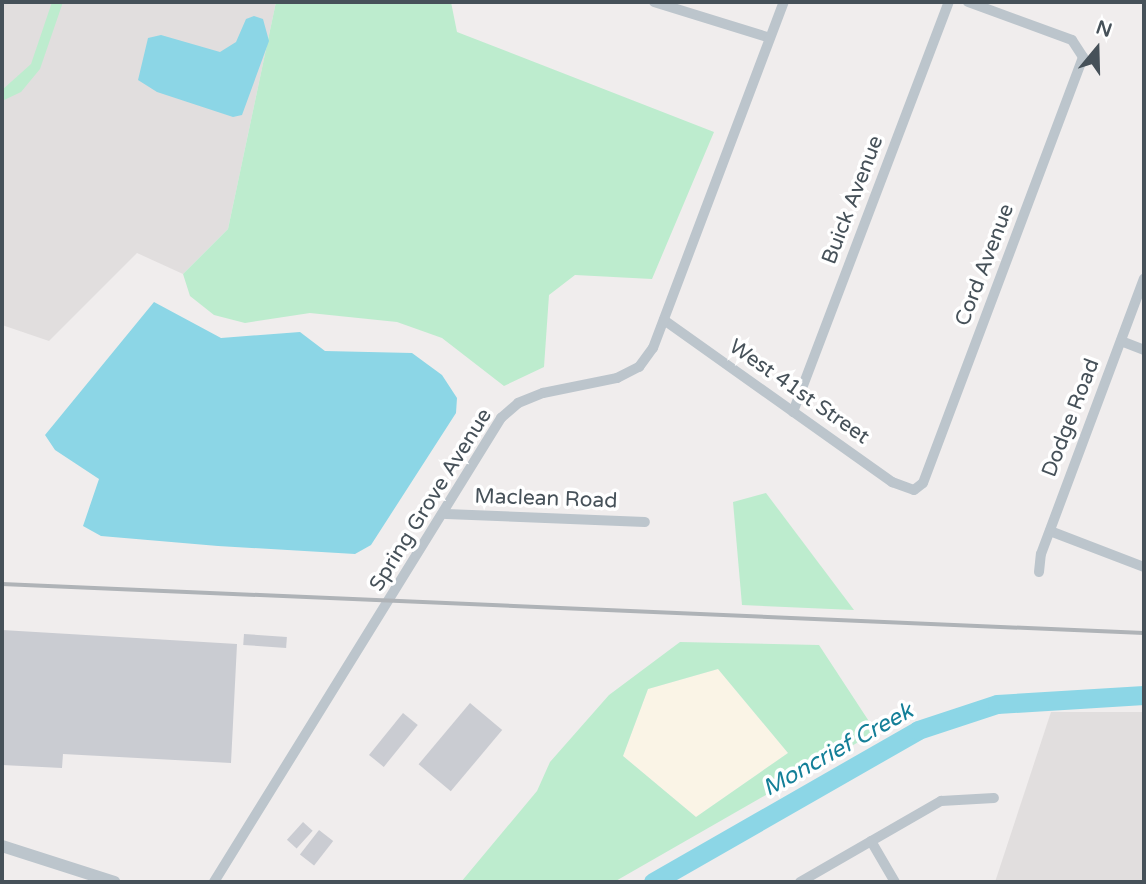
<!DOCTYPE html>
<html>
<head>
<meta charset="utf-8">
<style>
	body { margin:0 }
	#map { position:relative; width:1146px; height:884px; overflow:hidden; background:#f0eded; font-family:"Varela Round",sans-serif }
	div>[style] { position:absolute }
	.commercial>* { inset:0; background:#faf4e6 }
	.education>* { inset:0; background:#e1dede }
	.green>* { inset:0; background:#bdecce }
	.water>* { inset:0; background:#8cd6e6 }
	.river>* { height:19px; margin:-9.5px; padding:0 9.5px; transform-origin:9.5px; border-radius:9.5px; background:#8cd6e6 }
	.building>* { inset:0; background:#caccd2; transform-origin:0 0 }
	.minor>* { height:10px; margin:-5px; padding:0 5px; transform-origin:5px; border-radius:5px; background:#bcc5cc }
	.tertiary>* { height:12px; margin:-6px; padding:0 6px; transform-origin:6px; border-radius:6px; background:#bcc5cc }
	.rail>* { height:3.5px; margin:-1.75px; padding:0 1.75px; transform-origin:1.75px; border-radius:1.75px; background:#afb3b7 }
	span { translate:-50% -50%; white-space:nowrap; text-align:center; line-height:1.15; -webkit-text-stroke:7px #fff; paint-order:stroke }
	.street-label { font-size:21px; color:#465159 }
	.water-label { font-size:23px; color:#147f98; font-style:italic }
	.frame { position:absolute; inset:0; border:4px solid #465159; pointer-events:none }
	.north { position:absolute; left:1062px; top:14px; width:70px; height:70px; -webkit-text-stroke:5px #fff; paint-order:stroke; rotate:19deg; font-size:19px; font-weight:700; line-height:28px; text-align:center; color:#465159 }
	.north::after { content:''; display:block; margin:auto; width:24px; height:32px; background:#465159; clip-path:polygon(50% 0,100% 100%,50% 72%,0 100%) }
</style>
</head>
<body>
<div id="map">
	<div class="commercial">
		<i style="clip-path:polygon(718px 669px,788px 753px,696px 817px,623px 756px,648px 689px)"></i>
	</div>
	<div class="education">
		<i style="clip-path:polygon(2px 2px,276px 2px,228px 229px,183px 274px,137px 253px,49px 341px,2px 325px)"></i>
		<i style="clip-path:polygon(1051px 712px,1144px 712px,1144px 882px,995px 882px)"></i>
	</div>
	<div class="green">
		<i style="clip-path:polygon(52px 2px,63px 2px,40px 69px,21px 92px,2px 101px,2px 90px,31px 64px)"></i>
		<i style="clip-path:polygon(276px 2px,451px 2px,457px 32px,714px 132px,652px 279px,575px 275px,549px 295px,544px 367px,504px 386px,442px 338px,397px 322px,310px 313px,245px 323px,214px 315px,190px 296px,183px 274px,228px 229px)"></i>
		<i style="clip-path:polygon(766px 493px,854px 610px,742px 605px,733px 502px)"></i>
		<i style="clip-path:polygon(evenodd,680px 642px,819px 645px,876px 732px,614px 882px,461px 882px,537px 791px,550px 762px,609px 695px,680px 642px,718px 669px,788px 753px,696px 817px,623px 756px,648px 689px,718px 669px)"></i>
	</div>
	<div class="water">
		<i style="clip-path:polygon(254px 16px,263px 19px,269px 41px,242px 115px,233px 117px,157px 92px,138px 80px,148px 38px,161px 35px,220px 52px,236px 42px,246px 19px)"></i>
		<i style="clip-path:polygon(154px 302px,221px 338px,300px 332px,325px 351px,412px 353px,442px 375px,457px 398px,456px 413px,371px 545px,355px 554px,218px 546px,101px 536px,83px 526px,99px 479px,55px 450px,45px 435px)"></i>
	</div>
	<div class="river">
		<i style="left:653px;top:882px;width:305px;rotate:-29.8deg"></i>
		<i style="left:918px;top:730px;width:83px;rotate:-18.2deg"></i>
		<i style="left:997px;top:704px;width:147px;rotate:-3.5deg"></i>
	</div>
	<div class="building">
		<i style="clip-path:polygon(2px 630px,237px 644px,231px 763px,63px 754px,62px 768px,2px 765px)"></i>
		<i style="left:244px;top:634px;width:43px;height:11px;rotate:4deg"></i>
		<i style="left:470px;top:703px;width:42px;height:80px;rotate:40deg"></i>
		<i style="left:403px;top:713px;width:19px;height:54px;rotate:39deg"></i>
		<i style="left:303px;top:822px;width:13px;height:24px;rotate:42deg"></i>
		<i style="left:319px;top:830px;width:18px;height:31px;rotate:38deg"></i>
	</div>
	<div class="minor">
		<i style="left:654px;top:2px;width:121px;rotate:17.2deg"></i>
		<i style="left:664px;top:320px;width:280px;rotate:35.4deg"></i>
		<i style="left:892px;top:482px;width:23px;rotate:20deg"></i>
		<i style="left:914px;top:490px;width:11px;rotate:-38deg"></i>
		<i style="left:923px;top:483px;width:455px;rotate:-69.4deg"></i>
		<i style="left:1083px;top:57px;width:20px;rotate:-123deg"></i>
		<i style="left:1072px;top:40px;width:111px;rotate:-159.9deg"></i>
		<i style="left:1121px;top:341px;width:25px;rotate:21deg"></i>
		<i style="left:793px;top:412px;width:439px;rotate:-69.2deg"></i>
		<i style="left:446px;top:514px;width:199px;rotate:2.3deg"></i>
		<i style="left:1050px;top:531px;width:101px;rotate:21deg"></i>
		<i style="left:1039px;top:572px;width:18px;rotate:-84deg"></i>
		<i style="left:1041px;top:554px;width:294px;rotate:-69.5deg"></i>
		<i style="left:871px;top:841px;width:48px;rotate:59.7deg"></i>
		<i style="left:214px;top:882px;width:546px;rotate:-58.26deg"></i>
		<i style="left:501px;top:418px;width:23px;rotate:-41deg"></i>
		<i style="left:518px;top:403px;width:27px;rotate:-22deg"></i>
		<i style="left:543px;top:393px;width:76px;rotate:-11.5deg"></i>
		<i style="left:617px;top:378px;width:25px;rotate:-27deg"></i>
		<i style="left:639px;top:367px;width:24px;rotate:-54deg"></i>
		<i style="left:653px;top:348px;width:370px;rotate:-69.3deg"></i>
		<i style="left:800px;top:882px;width:163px;rotate:-29.9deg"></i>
		<i style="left:941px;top:801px;width:53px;rotate:-3.2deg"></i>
	</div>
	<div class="tertiary">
		<i style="left:2px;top:846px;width:118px;rotate:17.8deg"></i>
	</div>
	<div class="rail">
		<i style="left:2px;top:584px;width:1143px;rotate:2.46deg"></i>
	</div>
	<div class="street-label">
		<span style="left:853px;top:200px;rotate:-69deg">Buick Avenue</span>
		<span style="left:985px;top:265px;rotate:-69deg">Cord Avenue</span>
		<span style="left:799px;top:392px;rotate:35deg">West 41st Street</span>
		<span style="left:1071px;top:418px;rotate:-69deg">Dodge Road</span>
		<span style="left:546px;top:499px;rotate:2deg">Maclean Road</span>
		<span style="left:431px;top:500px;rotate:-58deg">Spring Grove Avenue</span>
	</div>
	<div class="water-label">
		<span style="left:838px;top:750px;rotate:-29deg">Moncrief Creek</span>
	</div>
	<div class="frame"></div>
	<div class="north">N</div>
</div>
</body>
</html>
